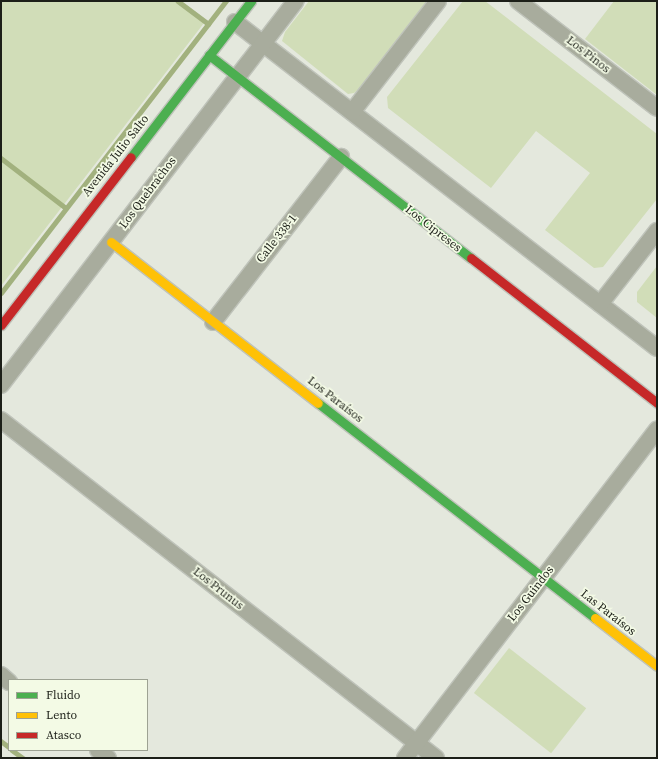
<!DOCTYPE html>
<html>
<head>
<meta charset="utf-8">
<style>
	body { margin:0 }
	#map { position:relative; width:658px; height:759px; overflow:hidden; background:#e4e8dd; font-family:"Source Serif 4",serif }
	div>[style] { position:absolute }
	.green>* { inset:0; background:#d1ddb8; transform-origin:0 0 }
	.stream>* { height:4.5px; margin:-2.25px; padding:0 2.25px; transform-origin:2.25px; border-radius:2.25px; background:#a2b17e }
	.roads { filter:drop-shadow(1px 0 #bfc3ba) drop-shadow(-1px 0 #bfc3ba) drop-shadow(0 1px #bfc3ba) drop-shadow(0 -1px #bfc3ba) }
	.street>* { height:16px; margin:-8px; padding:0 8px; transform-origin:8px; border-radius:8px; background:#a8ac9d }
	.fast>* { height:9px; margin:-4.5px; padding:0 4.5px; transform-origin:4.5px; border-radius:4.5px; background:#4caf50 }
	.slow>* { height:9px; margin:-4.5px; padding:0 4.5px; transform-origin:4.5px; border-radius:4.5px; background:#ffc107 }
	.jam>* { height:9px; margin:-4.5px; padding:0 4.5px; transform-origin:4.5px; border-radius:4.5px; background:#c62828 }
	span { translate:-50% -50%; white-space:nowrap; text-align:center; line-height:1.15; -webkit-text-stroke:3.5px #f3fae5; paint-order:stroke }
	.street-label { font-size:12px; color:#1c1f18 }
	.frame { position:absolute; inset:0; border:2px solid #1c1f18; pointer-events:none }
	.legend { position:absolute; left:8px; top:679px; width:140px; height:72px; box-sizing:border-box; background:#f3fae5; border:1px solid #9da293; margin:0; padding:5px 7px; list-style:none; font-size:12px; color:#1c1f18 }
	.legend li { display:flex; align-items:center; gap:8px; height:20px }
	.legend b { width:20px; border:1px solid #9da293 }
</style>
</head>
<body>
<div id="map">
	<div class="green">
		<i style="clip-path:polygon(1px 1px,175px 1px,204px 23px,1px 286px)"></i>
		<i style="clip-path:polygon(309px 1px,427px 1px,359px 89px,354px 93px,348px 94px,282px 41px,285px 32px)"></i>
		<i style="clip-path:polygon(463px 1px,485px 1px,657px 134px,657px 199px,603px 267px,594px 268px,545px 230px,590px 173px,536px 131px,491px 188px,388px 108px,387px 97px)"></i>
		<i style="clip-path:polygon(614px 1px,657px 1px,657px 95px,585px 39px)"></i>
		<i style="clip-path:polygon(657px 266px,657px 318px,637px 302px,637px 292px)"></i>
		<i style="left:509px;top:648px;width:98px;height:57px;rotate:38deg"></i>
	</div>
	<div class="stream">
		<i style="left:178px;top:1px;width:38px;rotate:37deg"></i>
		<i style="left:1px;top:158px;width:82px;rotate:37.6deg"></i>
		<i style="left:1px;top:293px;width:369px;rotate:-52.4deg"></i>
		<i style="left:1px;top:741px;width:10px;rotate:37deg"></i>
		<i style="left:12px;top:750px;width:14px;rotate:36deg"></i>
	</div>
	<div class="roads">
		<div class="street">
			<i style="left:518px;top:1px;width:175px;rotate:37.6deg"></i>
			<i style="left:235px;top:22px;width:533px;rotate:37.69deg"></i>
			<i style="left:352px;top:112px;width:140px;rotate:-52.2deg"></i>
			<i style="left:600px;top:304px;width:93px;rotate:-52deg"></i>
			<i style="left:213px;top:322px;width:209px;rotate:-52.2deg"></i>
			<i style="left:1px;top:385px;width:484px;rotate:-52.5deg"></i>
			<i style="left:1px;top:420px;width:551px;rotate:37.85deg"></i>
			<i style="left:1px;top:675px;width:11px;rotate:41deg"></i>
			<i style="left:98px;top:750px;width:13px;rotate:39deg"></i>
			<i style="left:405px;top:758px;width:414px;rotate:-52.5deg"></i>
		</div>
		<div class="fast">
			<i style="left:209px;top:55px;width:331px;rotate:37.8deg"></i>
			<i style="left:131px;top:157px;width:197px;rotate:-52.4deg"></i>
			<i style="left:318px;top:403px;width:351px;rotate:37.8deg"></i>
		</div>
		<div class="slow">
			<i style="left:111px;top:242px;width:262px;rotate:37.9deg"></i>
			<i style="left:595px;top:618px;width:78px;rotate:37.7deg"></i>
		</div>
		<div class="jam">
			<i style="left:471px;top:258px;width:236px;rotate:37.9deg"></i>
			<i style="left:1px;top:325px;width:212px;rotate:-52.3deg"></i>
		</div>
	</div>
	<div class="street-label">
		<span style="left:588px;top:55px;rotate:38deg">Los Pinos</span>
		<span style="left:116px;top:156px;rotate:-52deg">Avenida Julio Salto</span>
		<span style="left:148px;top:193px;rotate:-53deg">Los Quebrachos</span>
		<span style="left:433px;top:229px;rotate:38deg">Los Cipreses</span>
		<span style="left:277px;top:239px;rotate:-52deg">Calle 338-1</span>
		<span style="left:335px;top:400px;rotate:38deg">Los Paraísos</span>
		<span style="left:218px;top:589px;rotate:38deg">Los Prunus</span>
		<span style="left:531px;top:594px;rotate:-52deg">Los Guindos</span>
		<span style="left:608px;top:613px;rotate:38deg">Las Paraísos</span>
	</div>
	<div class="frame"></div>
	<ul class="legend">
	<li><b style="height:5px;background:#4caf50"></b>Fluido</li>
	<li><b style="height:5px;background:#ffc107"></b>Lento</li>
	<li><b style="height:5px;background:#c62828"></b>Atasco</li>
	</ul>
</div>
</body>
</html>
